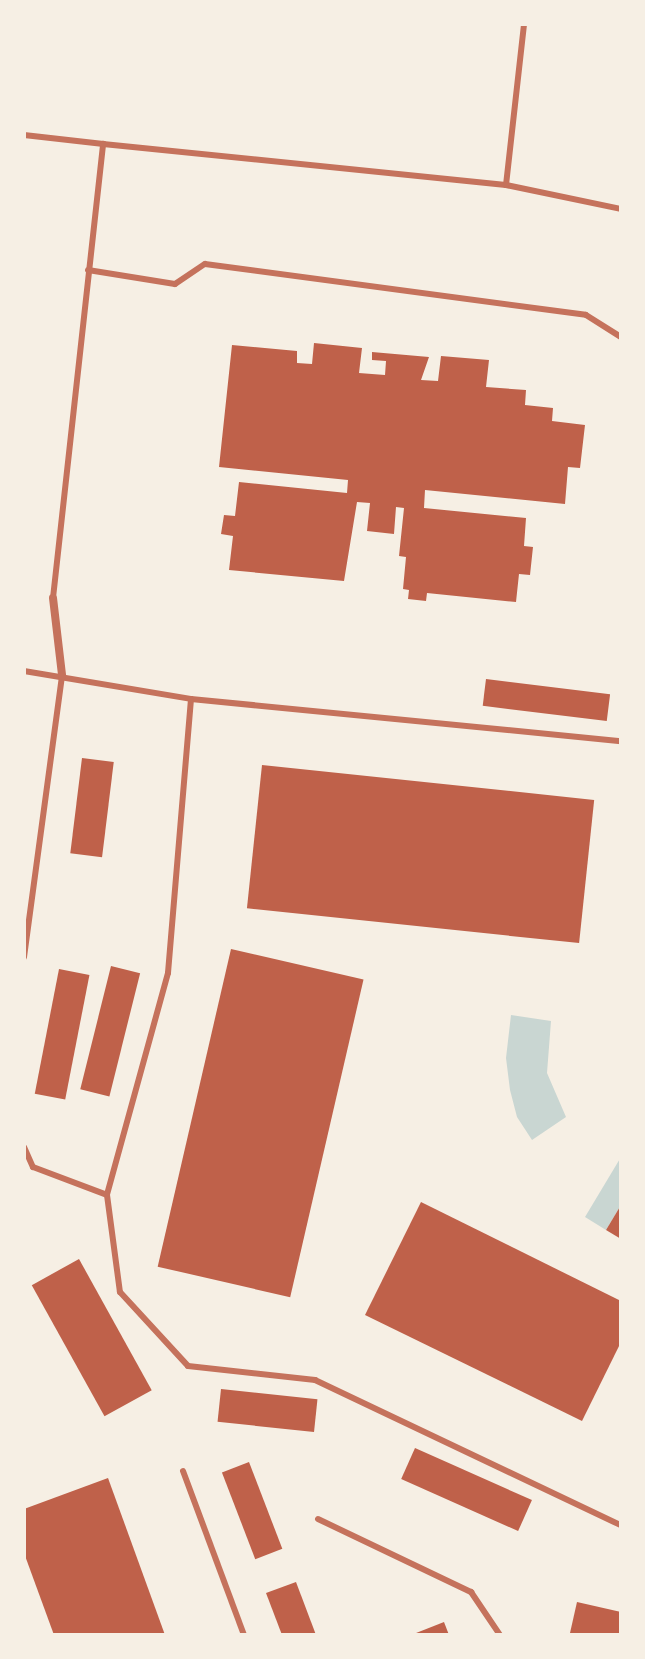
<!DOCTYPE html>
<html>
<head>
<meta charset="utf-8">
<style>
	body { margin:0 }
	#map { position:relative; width:645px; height:1659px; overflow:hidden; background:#f6efe4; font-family:"Alegreya Sans",sans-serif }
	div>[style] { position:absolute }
	.water>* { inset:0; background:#c9d6d2 }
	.building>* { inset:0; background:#bf614a; transform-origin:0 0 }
	.service>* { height:6px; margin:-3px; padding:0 3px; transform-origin:3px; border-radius:3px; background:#c5725c }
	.minor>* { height:8px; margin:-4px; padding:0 4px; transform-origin:4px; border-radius:4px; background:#c5725c }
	span { translate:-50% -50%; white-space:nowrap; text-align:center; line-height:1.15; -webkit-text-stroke:8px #f6efe4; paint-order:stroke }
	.frame { position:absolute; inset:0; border:26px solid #f6efe4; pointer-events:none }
</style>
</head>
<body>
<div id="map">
	<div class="water">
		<i style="clip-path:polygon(511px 1015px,551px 1021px,547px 1073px,566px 1117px,532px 1140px,517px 1117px,510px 1090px,506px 1058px)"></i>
		<i style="clip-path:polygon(621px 1157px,621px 1205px,606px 1230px,585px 1217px)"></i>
	</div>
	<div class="building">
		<i style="clip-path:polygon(314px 343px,362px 348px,359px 373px,385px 375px,386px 361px,372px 360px,372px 352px,429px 357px,421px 380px,438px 381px,441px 356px,489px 360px,486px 387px,526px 390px,525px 405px,553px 408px,552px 421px,585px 425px,580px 468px,568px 467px,565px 504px,425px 490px,424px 508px,526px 518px,524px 546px,533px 547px,530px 575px,519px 574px,516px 602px,427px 593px,426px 601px,408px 599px,409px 590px,403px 589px,406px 557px,399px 556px,404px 508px,396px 507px,394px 534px,367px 531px,370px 503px,357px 502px,344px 581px,229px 570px,233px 536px,221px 534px,224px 515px,235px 516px,239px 482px,347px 493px,348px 480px,219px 467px,232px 345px,297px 351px,297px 363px,312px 364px)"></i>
		<i style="left:486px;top:679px;width:125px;height:27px;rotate:7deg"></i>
		<i style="left:82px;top:758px;width:32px;height:96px;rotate:7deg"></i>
		<i style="left:262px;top:765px;width:334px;height:144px;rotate:6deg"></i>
		<i style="left:231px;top:949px;width:136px;height:326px;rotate:13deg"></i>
		<i style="left:111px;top:966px;width:30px;height:127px;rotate:14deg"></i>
		<i style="left:59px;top:969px;width:31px;height:127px;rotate:11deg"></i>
		<i style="clip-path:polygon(421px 1202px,621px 1301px,621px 1342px,582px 1421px,365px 1315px)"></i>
		<i style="clip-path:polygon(621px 1205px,621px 1239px,606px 1230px)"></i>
		<i style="left:79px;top:1259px;width:150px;height:54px;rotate:61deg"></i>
		<i style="left:221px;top:1389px;width:97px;height:33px;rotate:6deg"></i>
		<i style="left:415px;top:1448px;width:128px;height:34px;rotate:24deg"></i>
		<i style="left:249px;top:1462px;width:93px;height:29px;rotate:69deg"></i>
		<i style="clip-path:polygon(108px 1478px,165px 1635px,54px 1635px,24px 1553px,24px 1509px)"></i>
		<i style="clip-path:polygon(296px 1582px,316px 1635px,282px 1635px,266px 1593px)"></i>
		<i style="clip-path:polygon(577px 1602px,621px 1612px,621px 1635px,570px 1633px)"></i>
		<i style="clip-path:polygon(444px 1622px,449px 1635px,411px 1635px)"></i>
	</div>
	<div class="service">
		<i style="left:24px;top:135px;width:80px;rotate:6.5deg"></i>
		<i style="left:506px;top:185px;width:117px;rotate:11.8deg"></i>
		<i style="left:88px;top:270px;width:88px;rotate:9.1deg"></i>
		<i style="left:175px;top:284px;width:36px;rotate:-34deg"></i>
		<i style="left:205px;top:264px;width:384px;rotate:7.6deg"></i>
		<i style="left:586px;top:315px;width:41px;rotate:32.2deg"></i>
		<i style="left:53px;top:598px;width:457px;rotate:-83.7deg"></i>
		<i style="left:103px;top:144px;width:405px;rotate:5.8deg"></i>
		<i style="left:506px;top:185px;width:162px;rotate:-83.6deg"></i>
		<i style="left:24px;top:671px;width:169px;rotate:9.5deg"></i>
		<i style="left:191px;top:699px;width:432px;rotate:5.6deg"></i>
		<i style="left:191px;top:699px;width:275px;rotate:94.8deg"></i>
		<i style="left:168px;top:973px;width:230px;rotate:105.4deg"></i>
		<i style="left:107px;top:1195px;width:98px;rotate:82.4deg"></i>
		<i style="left:120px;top:1292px;width:100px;rotate:47.4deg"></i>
		<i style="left:188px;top:1366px;width:128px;rotate:6.3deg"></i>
		<i style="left:315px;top:1380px;width:339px;rotate:25.4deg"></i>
		<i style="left:24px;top:957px;width:285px;rotate:-82.3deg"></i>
		<i style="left:24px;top:1147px;width:22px;rotate:66deg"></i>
		<i style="left:33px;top:1167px;width:79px;rotate:20.7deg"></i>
		<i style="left:183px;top:1471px;width:175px;rotate:69.6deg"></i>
		<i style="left:318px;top:1519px;width:170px;rotate:25.5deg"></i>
		<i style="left:471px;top:1592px;width:52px;rotate:56deg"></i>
	</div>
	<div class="minor">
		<i style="left:53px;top:598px;width:78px;rotate:83.3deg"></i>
	</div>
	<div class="frame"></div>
</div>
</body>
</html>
